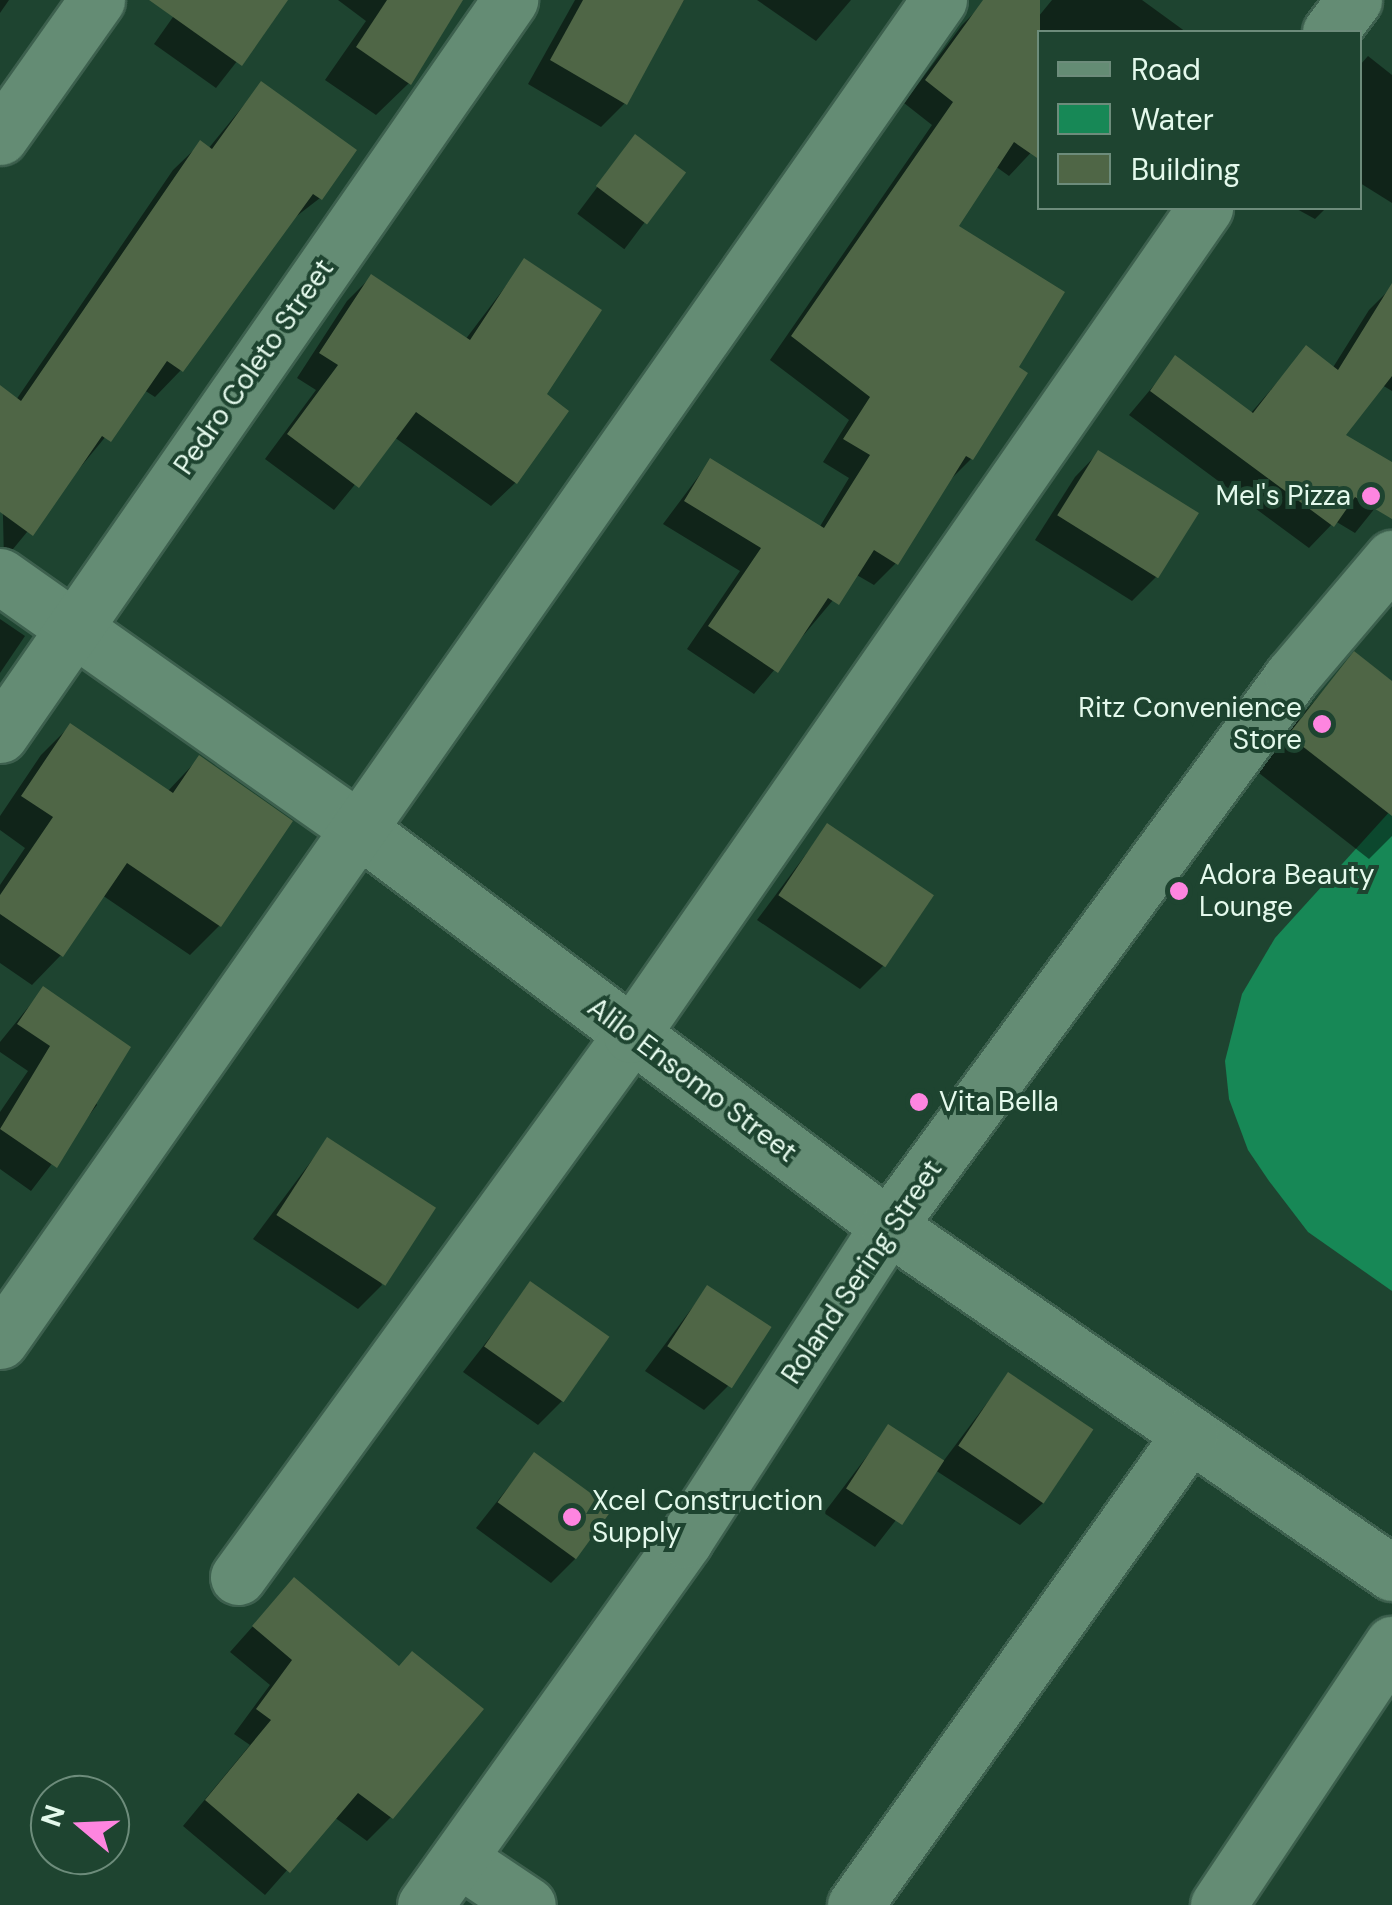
<!DOCTYPE html>
<html>
<head>
<meta charset="utf-8">
<style>
	body { margin:0 }
	#map { position:relative; width:1392px; height:1905px; overflow:hidden; background:#1e4430; font-family:"DM Sans",sans-serif }
	div>[style] { position:absolute }
	.water>* { inset:0; background:#178856 }
	.shadow>* { inset:0; background:#0007; transform-origin:0 0 }
	.building>* { inset:0; background:#4f6646; transform-origin:0 0 }
	.roads { filter:drop-shadow(2px 0 #3d604e) drop-shadow(-2px 0 #3d604e) drop-shadow(0 2px #3d604e) drop-shadow(0 -2px #3d604e) }
	.street>* { height:55px; margin:-27.5px; padding:0 27.5px; transform-origin:27.5px; border-radius:27.5px; background:#648c74 }
	.dots>* { width:28px; height:28px; translate:-50% -50%; box-sizing:border-box; border:5px solid #1e4430; border-radius:50% }
	span { translate:-50% -50%; white-space:nowrap; text-align:center; line-height:1.15; -webkit-text-stroke:8px #1e4430; paint-order:stroke }
	.street-label { font-size:28px; color:#e4f9ec }
	.poi-label { font-size:28px; color:#e4f9ec }
	.right { translate:-100% -50%; text-align:right }
	.left { translate:0 -50%; text-align:left }
	.legend { position:absolute; left:1037px; top:30px; width:325px; height:180px; box-sizing:border-box; background:#1e4430; border:2px solid #6d8c7b; margin:0; padding:12px 18px; list-style:none; font-size:30px; color:#e4f9ec }
	.legend li { display:flex; align-items:center; gap:20px; height:50px }
	.legend b { width:50px; border:2px solid #6d8c7b }
	.north { position:absolute; left:30px; top:1775px; width:100px; height:100px; box-sizing:border-box; background:#1e4430; border:2px solid #6d8c7b; border-radius:50%; rotate:289deg; font-size:28px; font-weight:700; line-height:40px; text-align:center; color:#e4f9ec }
	.north::after { content:''; display:block; margin:auto; width:35px; height:45px; background:#fe85e0; clip-path:polygon(50% 0,100% 100%,50% 72%,0 100%) }
</style>
</head>
<body>
<div id="map">
	<div class="water">
		<i style="clip-path:polygon(1392px 809px,1392px 1291px,1308px 1232px,1269px 1181px,1248px 1150px,1229px 1099px,1225px 1061px,1242px 994px,1275px 938px)"></i>
	</div>
	<div class="shadow">
		<i style="clip-path:polygon(0 0,9px 0,0 13px)"></i>
		<i style="clip-path:polygon(185px 0,285px 0,216px 88px,154px 44px)"></i>
		<i style="clip-path:polygon(338px 0,460px 0,409px 83px,376px 115px,325px 80px,366px 21px)"></i>
		<i style="clip-path:polygon(575px 0,684px 0,625px 103px,601px 127px,528px 84px)"></i>
		<i style="clip-path:polygon(757px 0,851px 0,816px 41px)"></i>
		<i style="clip-path:polygon(1052px 0,1142px 0,1186px 32px,1040px 32px,1040px 143px,1009px 176px,995px 166px,956px 226px,1015px 368px,971px 459px,949px 481px,896px 563px,874px 585px,855px 574px,754px 694px,687px 649px,740px 571px,663px 524px,710px 461px,819px 528px,849px 478px,823px 462px,849px 420px,770px 360px,932px 125px,904px 103px,962px 25px,984px 3px,1025px 33px)"></i>
		<i style="clip-path:polygon(1368px 56px,1392px 75px,1392px 203px,1360px 183px,1360px 65px)"></i>
		<i style="clip-path:polygon(261px 84px,320px 198px,289px 222px,181px 370px,155px 397px,144px 390px,4px 560px,0 390px,16px 400px,173px 170px,200px 144px,208px 149px)"></i>
		<i style="left:635px;top:137px;width:59px;height:96px;rotate:37deg"></i>
		<i style="clip-path:polygon(1295px 208px,1326px 208px,1315px 219px)"></i>
		<i style="clip-path:polygon(524px 262px,543px 395px,515px 483px,491px 506px,394px 437px,334px 510px,265px 459px,316px 390px,297px 378px,347px 301px,371px 277px,465px 340px)"></i>
		<i style="clip-path:polygon(1392px 287px,1392px 391px,1382px 385px,1343px 435px,1392px 465px,1392px 487px,1355px 533px,1335px 521px,1309px 548px,1129px 415px,1176px 359px,1250px 414px,1307px 348px,1332px 369px,1369px 310px)"></i>
		<i style="clip-path:polygon(1098px 453px,1196px 514px,1156px 577px,1132px 601px,1035px 540px,1075px 477px)"></i>
		<i style="clip-path:polygon(0 619px,25px 636px,0 673px)"></i>
		<i style="clip-path:polygon(1354px 655px,1392px 684px,1392px 836px,1369px 859px,1255px 770px)"></i>
		<i style="clip-path:polygon(70px 726px,167px 792px,199px 758px,290px 822px,219px 926px,190px 955px,102px 895px,61px 955px,32px 985px,0 963px,0 885px,25px 848px,0 830px,0 816px,41px 755px)"></i>
		<i style="clip-path:polygon(827px 826px,884px 965px,860px 989px,757px 920px)"></i>
		<i style="clip-path:polygon(43px 989px,97px 1105px,31px 1191px,0 1169px,0 1112px,28px 1071px,0 1052px,0 1042px)"></i>
		<i style="clip-path:polygon(327px 1140px,382px 1285px,358px 1309px,253px 1239px)"></i>
		<i style="clip-path:polygon(531px 1285px,562px 1401px,538px 1425px,463px 1372px)"></i>
		<i style="clip-path:polygon(707px 1288px,728px 1386px,704px 1410px,645px 1371px)"></i>
		<i style="clip-path:polygon(1008px 1375px,1044px 1502px,1020px 1525px,935px 1470px,875px 1547px,824px 1513px,889px 1427px,942px 1463px)"></i>
		<i style="clip-path:polygon(534px 1455px,575px 1559px,551px 1583px,476px 1528px)"></i>
		<i style="clip-path:polygon(294px 1580px,391px 1817px,367px 1841px,334px 1817px,265px 1895px,183px 1826px,250px 1745px,234px 1734px,270px 1685px,230px 1652px)"></i>
	</div>
	<div class="building">
		<i style="clip-path:polygon(149px 0,288px 0,242px 66px)"></i>
		<i style="clip-path:polygon(387px 0,463px 0,411px 85px,356px 47px)"></i>
		<i style="clip-path:polygon(583px 0,684px 0,627px 105px,550px 60px)"></i>
		<i style="clip-path:polygon(983px 0,1040px 0,1040px 160px,1014px 142px,959px 226px,1065px 292px,1019px 367px,1028px 373px,973px 460px,966px 456px,898px 565px,874px 550px,839px 605px,828px 598px,778px 673px,708px 626px,761px 548px,684px 501px,710px 458px,824px 528px,870px 455px,843px 439px,870px 397px,791px 336px,953px 102px,925px 80px)"></i>
		<i style="clip-path:polygon(261px 81px,357px 150px,322px 200px,313px 194px,183px 372px,167px 361px,111px 442px,102px 436px,33px 536px,0 512px,0 385px,21px 401px,200px 140px,212px 149px)"></i>
		<i style="left:635px;top:134px;width:64px;height:65px;rotate:37deg"></i>
		<i style="clip-path:polygon(524px 258px,602px 310px,547px 394px,569px 411px,517px 484px,416px 412px,359px 488px,287px 434px,338px 365px,319px 353px,371px 274px,470px 340px)"></i>
		<i style="clip-path:polygon(1392px 283px,1392px 376px,1346px 435px,1392px 462px,1392px 519px,1355px 497px,1334px 527px,1150px 391px,1175px 355px,1253px 413px,1306px 345px,1338px 370px)"></i>
		<i style="left:1098px;top:450px;width:119px;height:77px;rotate:32deg"></i>
		<i style="clip-path:polygon(1354px 651px,1392px 681px,1392px 816px,1288px 735px)"></i>
		<i style="clip-path:polygon(70px 723px,173px 793px,199px 755px,293px 821px,221px 927px,127px 863px,63px 957px,0 914px,0 895px,53px 817px,21px 796px)"></i>
		<i style="left:827px;top:823px;width:129px;height:87px;rotate:34deg"></i>
		<i style="clip-path:polygon(43px 986px,131px 1047px,57px 1168px,0 1129px,50px 1046px,17px 1024px)"></i>
		<i style="left:327px;top:1137px;width:130px;height:93px;rotate:33deg"></i>
		<i style="left:530px;top:1281px;width:97px;height:80px;rotate:35deg"></i>
		<i style="left:707px;top:1285px;width:77px;height:73px;rotate:33deg"></i>
		<i style="left:1008px;top:1372px;width:103px;height:89px;rotate:34deg"></i>
		<i style="left:888px;top:1424px;width:67px;height:77px;rotate:33deg"></i>
		<i style="left:534px;top:1452px;width:97px;height:62px;rotate:36deg"></i>
		<i style="clip-path:polygon(294px 1577px,399px 1666px,412px 1651px,484px 1709px,393px 1819px,358px 1793px,290px 1873px,205px 1800px,271px 1720px,256px 1709px,292px 1660px,252px 1626px)"></i>
	</div>
	<div class="roads">
		<div class="street">
			<i style="left:1330px;top:32px;width:40px;rotate:-53deg"></i>
			<i style="left:0;top:137px;width:168px;rotate:-54.7deg"></i>
			<i style="left:0;top:576px;width:436px;rotate:35.2deg"></i>
			<i style="left:356px;top:827px;width:665px;rotate:36.87deg"></i>
			<i style="left:888px;top:1226px;width:612px;rotate:34.55deg"></i>
			<i style="left:0;top:735px;width:895px;rotate:-55.24deg"></i>
			<i style="left:0;top:1341px;width:1637px;rotate:-55deg"></i>
			<i style="left:238px;top:1577px;width:669px;rotate:-54.05deg"></i>
			<i style="left:631px;top:1035px;width:1007px;rotate:-55.24deg"></i>
			<i style="left:462px;top:1861px;width:79px;rotate:33.7deg"></i>
			<i style="left:425px;top:1905px;width:448px;rotate:-54.5deg"></i>
			<i style="left:685px;top:1540px;width:374px;rotate:-57.1deg"></i>
			<i style="left:888px;top:1226px;width:682px;rotate:-53.7deg"></i>
			<i style="left:1292px;top:676px;width:155px;rotate:-49.7deg"></i>
			<i style="left:855px;top:1905px;width:578px;rotate:-54.58deg"></i>
			<i style="left:1218px;top:1905px;width:314px;rotate:-56.3deg"></i>
		</div>
	</div>
	<div class="dots">
		<i style="left:1371px;top:496px;background:#fe85e0"></i>
		<i style="left:1322px;top:724px;background:#fe85e0"></i>
		<i style="left:1179px;top:891px;background:#fe85e0"></i>
		<i style="left:919px;top:1102px;background:#fe85e0"></i>
		<i style="left:572px;top:1517px;background:#fe85e0"></i>
	</div>
	<div class="street-label">
		<span style="left:254px;top:367px;rotate:-55deg">Pedro Coleto Street</span>
		<span style="left:692px;top:1080px;rotate:37deg">Alilo Ensomo Street</span>
		<span style="left:862px;top:1272px;rotate:-56deg">Roland Sering Street</span>
	</div>
	<div class="poi-label">
		<span class="right" style="left:1351px;top:496px">Mel's Pizza</span>
		<span class="right" style="left:1302px;top:724px">Ritz Convenience<br>Store</span>
		<span class="left" style="left:1199px;top:891px">Adora Beauty<br>Lounge</span>
		<span class="left" style="left:939px;top:1102px">Vita Bella</span>
		<span class="left" style="left:592px;top:1517px">Xcel Construction<br>Supply</span>
	</div>
	<ul class="legend">
	<li><b style="height:12px;background:#648c74"></b>Road</li>
	<li><b style="height:28px;background:#178856"></b>Water</li>
	<li><b style="height:28px;background:#4f6646"></b>Building</li>
	</ul>
	<div class="north">N</div>
</div>
</body>
</html>
